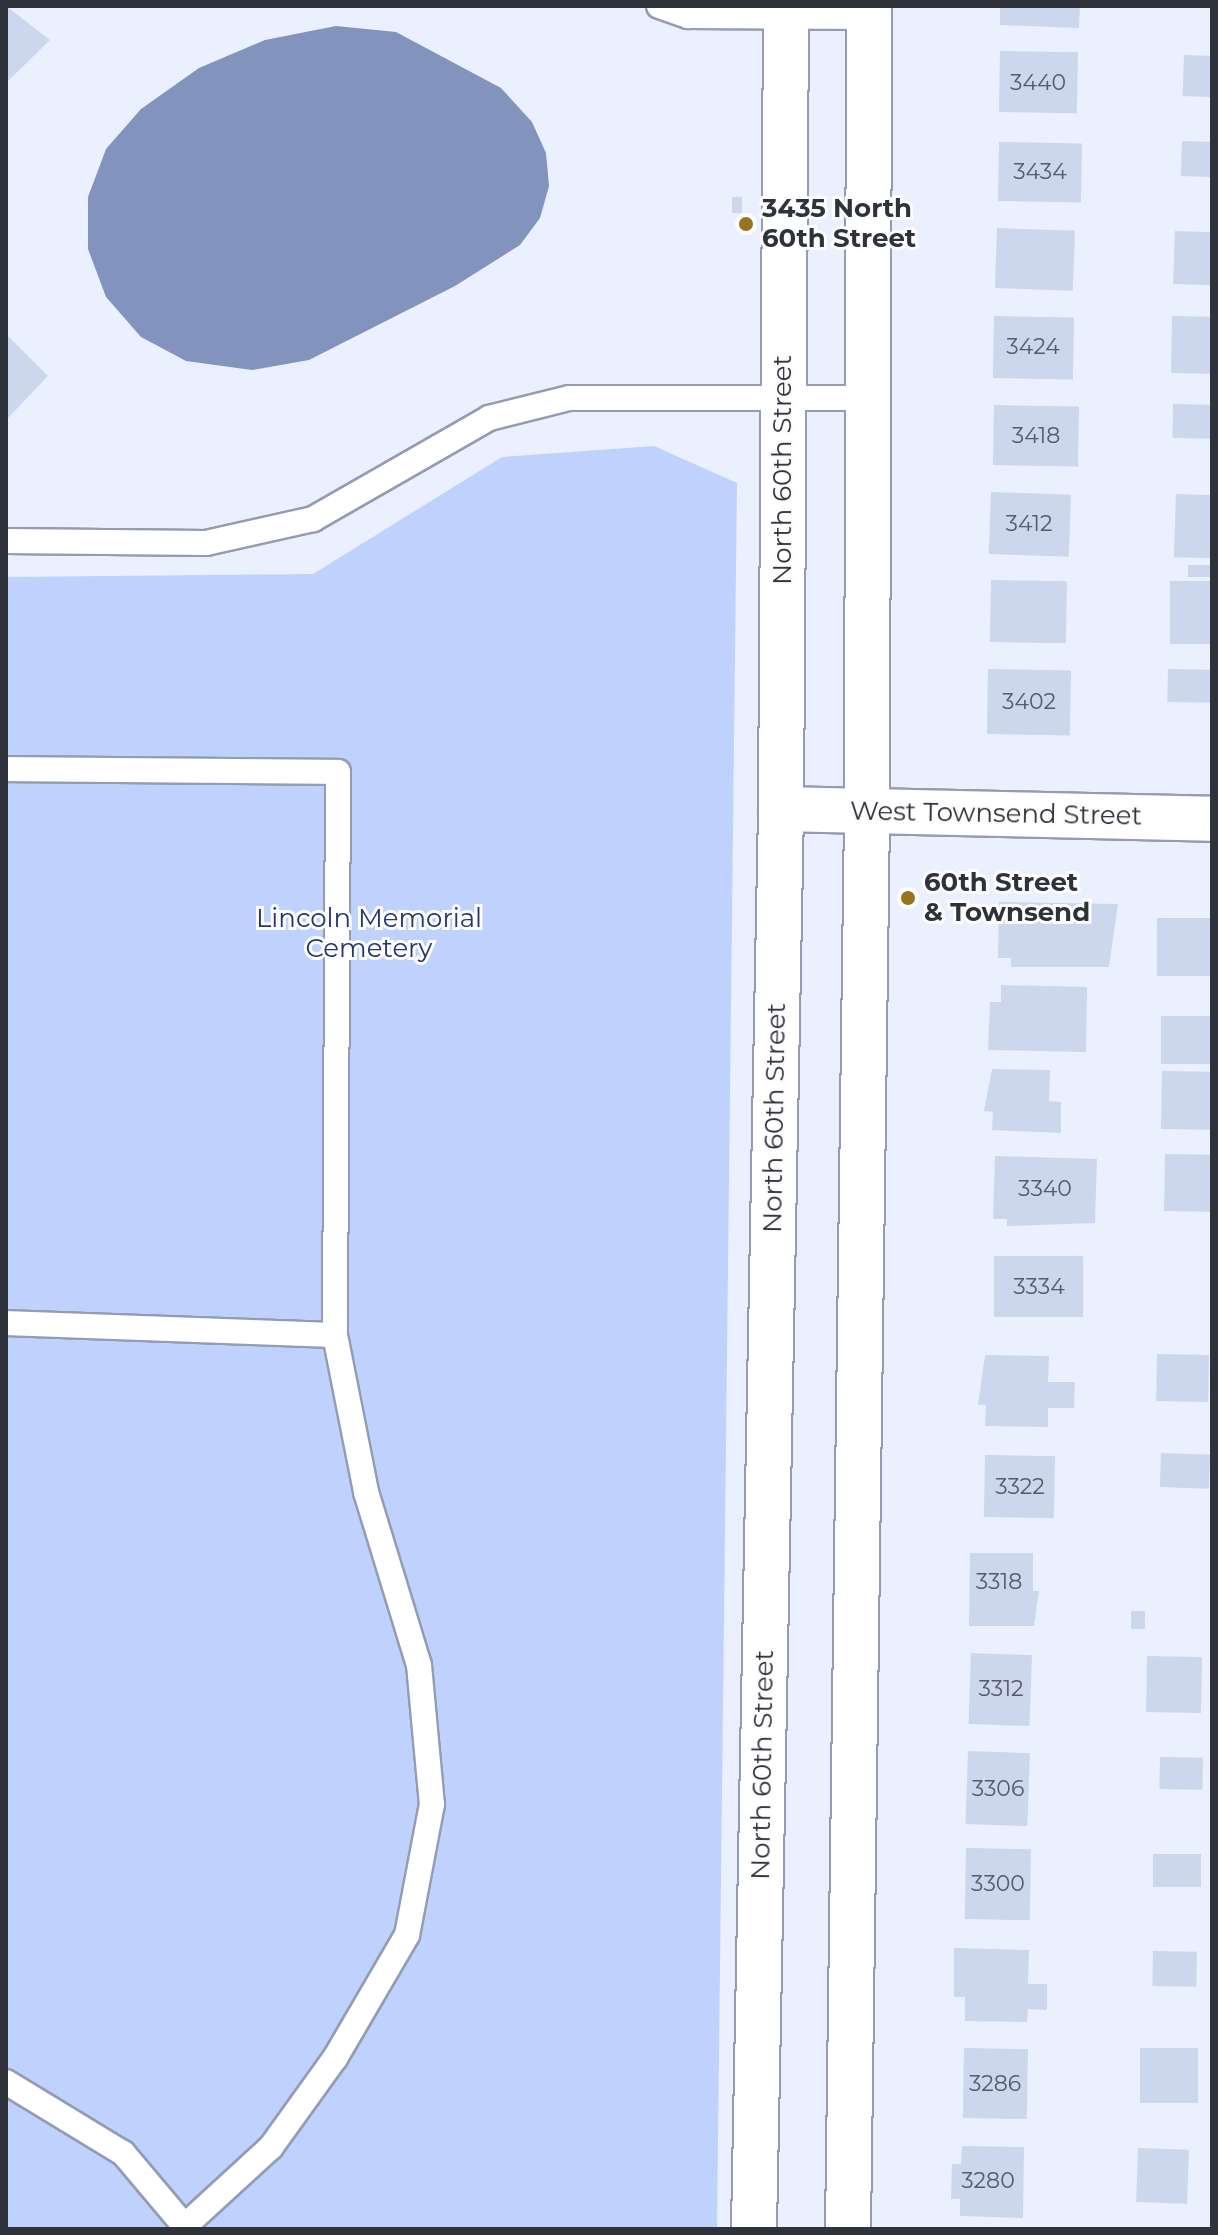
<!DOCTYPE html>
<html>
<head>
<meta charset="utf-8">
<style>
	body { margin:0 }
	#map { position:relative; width:1218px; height:2235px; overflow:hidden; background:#eaf0fe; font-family:Montserrat,sans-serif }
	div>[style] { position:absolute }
	.green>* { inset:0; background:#bfd2fe }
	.water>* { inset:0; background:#8293bd }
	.building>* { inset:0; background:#ccd6ed; transform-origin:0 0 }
	.roads { filter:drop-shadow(2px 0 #939cb2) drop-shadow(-2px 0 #939cb2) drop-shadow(0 2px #939cb2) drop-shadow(0 -2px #939cb2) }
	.service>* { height:24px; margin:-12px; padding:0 12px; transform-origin:12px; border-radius:12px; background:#fff }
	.minor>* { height:44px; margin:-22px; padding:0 22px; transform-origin:22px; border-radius:22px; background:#fff }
	.secondary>* { height:44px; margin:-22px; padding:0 22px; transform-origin:22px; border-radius:22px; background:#fff }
	.dots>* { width:22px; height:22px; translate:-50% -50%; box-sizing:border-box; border:4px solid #fdfdfd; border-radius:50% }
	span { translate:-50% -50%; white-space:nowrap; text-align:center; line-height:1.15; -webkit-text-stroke:6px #fdfdfd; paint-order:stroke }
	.number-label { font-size:22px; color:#565b68 }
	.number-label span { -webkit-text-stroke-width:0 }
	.poi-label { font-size:26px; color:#2e323b; font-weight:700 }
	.left { translate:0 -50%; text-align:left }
	.street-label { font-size:26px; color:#2e323b }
	.park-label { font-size:26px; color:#25376d }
	.frame { position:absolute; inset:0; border:8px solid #2e323b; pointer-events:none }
</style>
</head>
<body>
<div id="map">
	<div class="green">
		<i style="clip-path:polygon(654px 446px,737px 483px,717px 2229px,6px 2229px,6px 577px,313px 574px,502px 457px)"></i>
	</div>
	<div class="water">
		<i style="clip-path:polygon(336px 26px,396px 32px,501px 88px,532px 122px,546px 153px,549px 186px,540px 218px,520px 245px,455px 286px,309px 360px,252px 370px,186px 361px,141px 337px,106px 297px,88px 249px,88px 197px,106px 149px,141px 109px,199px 68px,265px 40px)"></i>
	</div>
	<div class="building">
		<i style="clip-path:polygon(6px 6px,50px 40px,6px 83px)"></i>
		<i style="clip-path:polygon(1000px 6px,1080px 6px,1079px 28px,1000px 25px)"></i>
		<i style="left:1000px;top:51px;width:78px;height:61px;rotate:1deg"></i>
		<i style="left:1184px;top:55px;width:28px;height:41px;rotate:2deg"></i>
		<i style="left:1182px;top:141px;width:30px;height:35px;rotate:2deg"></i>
		<i style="left:999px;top:142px;width:83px;height:59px;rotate:1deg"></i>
		<i style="left:732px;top:197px;width:10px;height:16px"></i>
		<i style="left:997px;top:228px;width:78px;height:60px;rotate:2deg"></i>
		<i style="left:1175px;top:231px;width:37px;height:53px;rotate:2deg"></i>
		<i style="left:994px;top:316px;width:80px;height:62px;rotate:1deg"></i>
		<i style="left:1172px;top:316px;width:40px;height:57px;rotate:1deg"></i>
		<i style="clip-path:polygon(6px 334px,48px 376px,6px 420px)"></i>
		<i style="left:1173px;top:404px;width:39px;height:34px;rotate:1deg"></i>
		<i style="left:994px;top:405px;width:85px;height:60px;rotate:1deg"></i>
		<i style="left:991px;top:492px;width:80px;height:62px;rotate:2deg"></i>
		<i style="left:1176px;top:494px;width:36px;height:63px;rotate:2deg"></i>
		<i style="left:1188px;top:565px;width:24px;height:12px"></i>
		<i style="left:991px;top:580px;width:76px;height:62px;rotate:1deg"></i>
		<i style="left:1170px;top:581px;width:42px;height:63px"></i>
		<i style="left:988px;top:669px;width:83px;height:65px;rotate:1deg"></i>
		<i style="left:1168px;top:669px;width:44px;height:33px;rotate:1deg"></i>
		<i style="clip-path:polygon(999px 902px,1118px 904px,1109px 967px,1011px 967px,1011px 958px,998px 958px)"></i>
		<i style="left:1157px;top:918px;width:55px;height:58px"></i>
		<i style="clip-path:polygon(1001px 985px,1087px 987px,1086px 1052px,988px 1050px,990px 1002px,1001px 1002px)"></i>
		<i style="left:1161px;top:1016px;width:51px;height:48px"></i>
		<i style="clip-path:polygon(992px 1069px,1050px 1070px,1049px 1101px,1061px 1102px,1061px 1133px,992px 1130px,993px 1112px,984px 1111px)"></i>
		<i style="left:1162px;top:1071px;width:50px;height:58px;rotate:1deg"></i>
		<i style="left:1165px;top:1154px;width:47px;height:57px;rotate:1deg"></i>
		<i style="clip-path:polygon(995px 1156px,1097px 1159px,1095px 1223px,1007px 1226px,1007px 1219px,993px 1219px)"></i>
		<i style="left:994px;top:1256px;width:89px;height:61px"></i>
		<i style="left:1157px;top:1354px;width:52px;height:47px;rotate:1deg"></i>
		<i style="clip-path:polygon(985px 1355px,1049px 1356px,1048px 1382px,1075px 1382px,1074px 1408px,1048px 1408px,1048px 1427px,985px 1426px,986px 1405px,978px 1405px)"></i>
		<i style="left:1161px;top:1453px;width:49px;height:34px;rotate:2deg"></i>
		<i style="left:985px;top:1455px;width:70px;height:62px;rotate:1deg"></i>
		<i style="clip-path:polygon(970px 1553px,1033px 1553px,1033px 1591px,1039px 1591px,1034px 1626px,969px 1626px)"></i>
		<i style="left:1131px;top:1611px;width:14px;height:18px"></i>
		<i style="left:971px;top:1653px;width:61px;height:71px;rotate:2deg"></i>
		<i style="left:1147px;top:1656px;width:55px;height:56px;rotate:1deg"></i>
		<i style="left:968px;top:1751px;width:62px;height:73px;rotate:2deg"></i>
		<i style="left:1160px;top:1757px;width:43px;height:32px;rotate:1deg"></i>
		<i style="left:966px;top:1848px;width:65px;height:71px;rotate:1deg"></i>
		<i style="left:1153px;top:1854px;width:48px;height:33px"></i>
		<i style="clip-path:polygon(954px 1948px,1029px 1950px,1028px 1984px,1047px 1984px,1047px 2010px,1028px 2009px,1027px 2022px,965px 2021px,965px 1997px,954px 1997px)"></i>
		<i style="left:1153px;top:1951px;width:44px;height:35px;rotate:1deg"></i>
		<i style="left:964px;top:2048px;width:64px;height:70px;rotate:1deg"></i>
		<i style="left:1140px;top:2048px;width:58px;height:55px"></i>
		<i style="clip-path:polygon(962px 2146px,1024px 2147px,1023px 2218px,960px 2216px,960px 2199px,951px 2199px,952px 2164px,961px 2164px)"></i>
		<i style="left:1138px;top:2148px;width:51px;height:54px;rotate:2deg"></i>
	</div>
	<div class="roads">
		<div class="service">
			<i style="left:659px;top:6px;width:31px;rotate:19deg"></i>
			<i style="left:688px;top:16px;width:181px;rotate:0.3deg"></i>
			<i style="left:6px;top:541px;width:200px;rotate:0.6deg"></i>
			<i style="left:206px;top:543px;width:110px;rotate:-12.6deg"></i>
			<i style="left:313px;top:519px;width:203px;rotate:-29.8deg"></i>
			<i style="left:489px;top:418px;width:82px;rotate:-14deg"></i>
			<i style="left:569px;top:398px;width:299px"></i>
			<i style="left:6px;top:769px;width:332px;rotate:0.5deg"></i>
			<i style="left:338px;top:772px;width:563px;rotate:90.31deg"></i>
			<i style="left:335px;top:1335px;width:160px;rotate:78.8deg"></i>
			<i style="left:366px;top:1492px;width:181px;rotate:73deg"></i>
			<i style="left:419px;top:1665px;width:140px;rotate:84.7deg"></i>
			<i style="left:432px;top:1804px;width:133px;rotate:100.8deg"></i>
			<i style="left:407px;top:1935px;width:143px;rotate:120.3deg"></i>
			<i style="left:335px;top:2058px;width:110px;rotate:125.7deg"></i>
			<i style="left:271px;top:2147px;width:115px;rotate:137.5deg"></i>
			<i style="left:6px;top:1323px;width:329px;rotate:2.1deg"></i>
			<i style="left:6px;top:2082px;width:137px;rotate:31.3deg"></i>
			<i style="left:123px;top:2153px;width:99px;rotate:49.9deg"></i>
		</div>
		<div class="minor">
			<i style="left:781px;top:809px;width:431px;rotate:1.3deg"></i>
		</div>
		<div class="secondary">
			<i style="left:754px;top:2229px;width:1420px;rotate:-88.91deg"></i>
			<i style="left:781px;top:809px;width:803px;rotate:-89.64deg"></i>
			<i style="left:848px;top:2229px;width:1418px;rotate:-89.23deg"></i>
			<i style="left:867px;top:811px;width:805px;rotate:-89.86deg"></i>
		</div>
	</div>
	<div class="dots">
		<i style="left:746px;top:224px;background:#95751d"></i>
		<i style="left:908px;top:898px;background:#95751d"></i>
	</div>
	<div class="number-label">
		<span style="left:1038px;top:83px">3440</span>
		<span style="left:1040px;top:172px">3434</span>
		<span style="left:1033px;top:347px">3424</span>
		<span style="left:1036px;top:436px">3418</span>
		<span style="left:1029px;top:524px">3412</span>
		<span style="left:1029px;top:702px">3402</span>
		<span style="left:1045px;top:1189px">3340</span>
		<span style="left:1039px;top:1287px">3334</span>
		<span style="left:1020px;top:1487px">3322</span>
		<span style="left:999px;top:1582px">3318</span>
		<span style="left:1001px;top:1689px">3312</span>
		<span style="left:998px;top:1789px">3306</span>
		<span style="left:998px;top:1884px">3300</span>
		<span style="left:995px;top:2084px">3286</span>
		<span style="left:988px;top:2181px">3280</span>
	</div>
	<div class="poi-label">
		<span class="left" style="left:762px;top:224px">3435 North<br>60th Street</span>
		<span class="left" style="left:924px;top:898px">60th Street<br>&amp; Townsend</span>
	</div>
	<div class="street-label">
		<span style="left:783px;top:470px;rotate:-90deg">North 60th Street</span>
		<span style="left:996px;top:814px;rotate:1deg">West Townsend Street</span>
		<span style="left:775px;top:1118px;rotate:-89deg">North 60th Street</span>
		<span style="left:763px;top:1765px;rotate:-89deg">North 60th Street</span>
	</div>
	<div class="park-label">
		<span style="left:369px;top:934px">Lincoln Memorial<br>Cemetery</span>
	</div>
	<div class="frame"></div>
</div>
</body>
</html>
